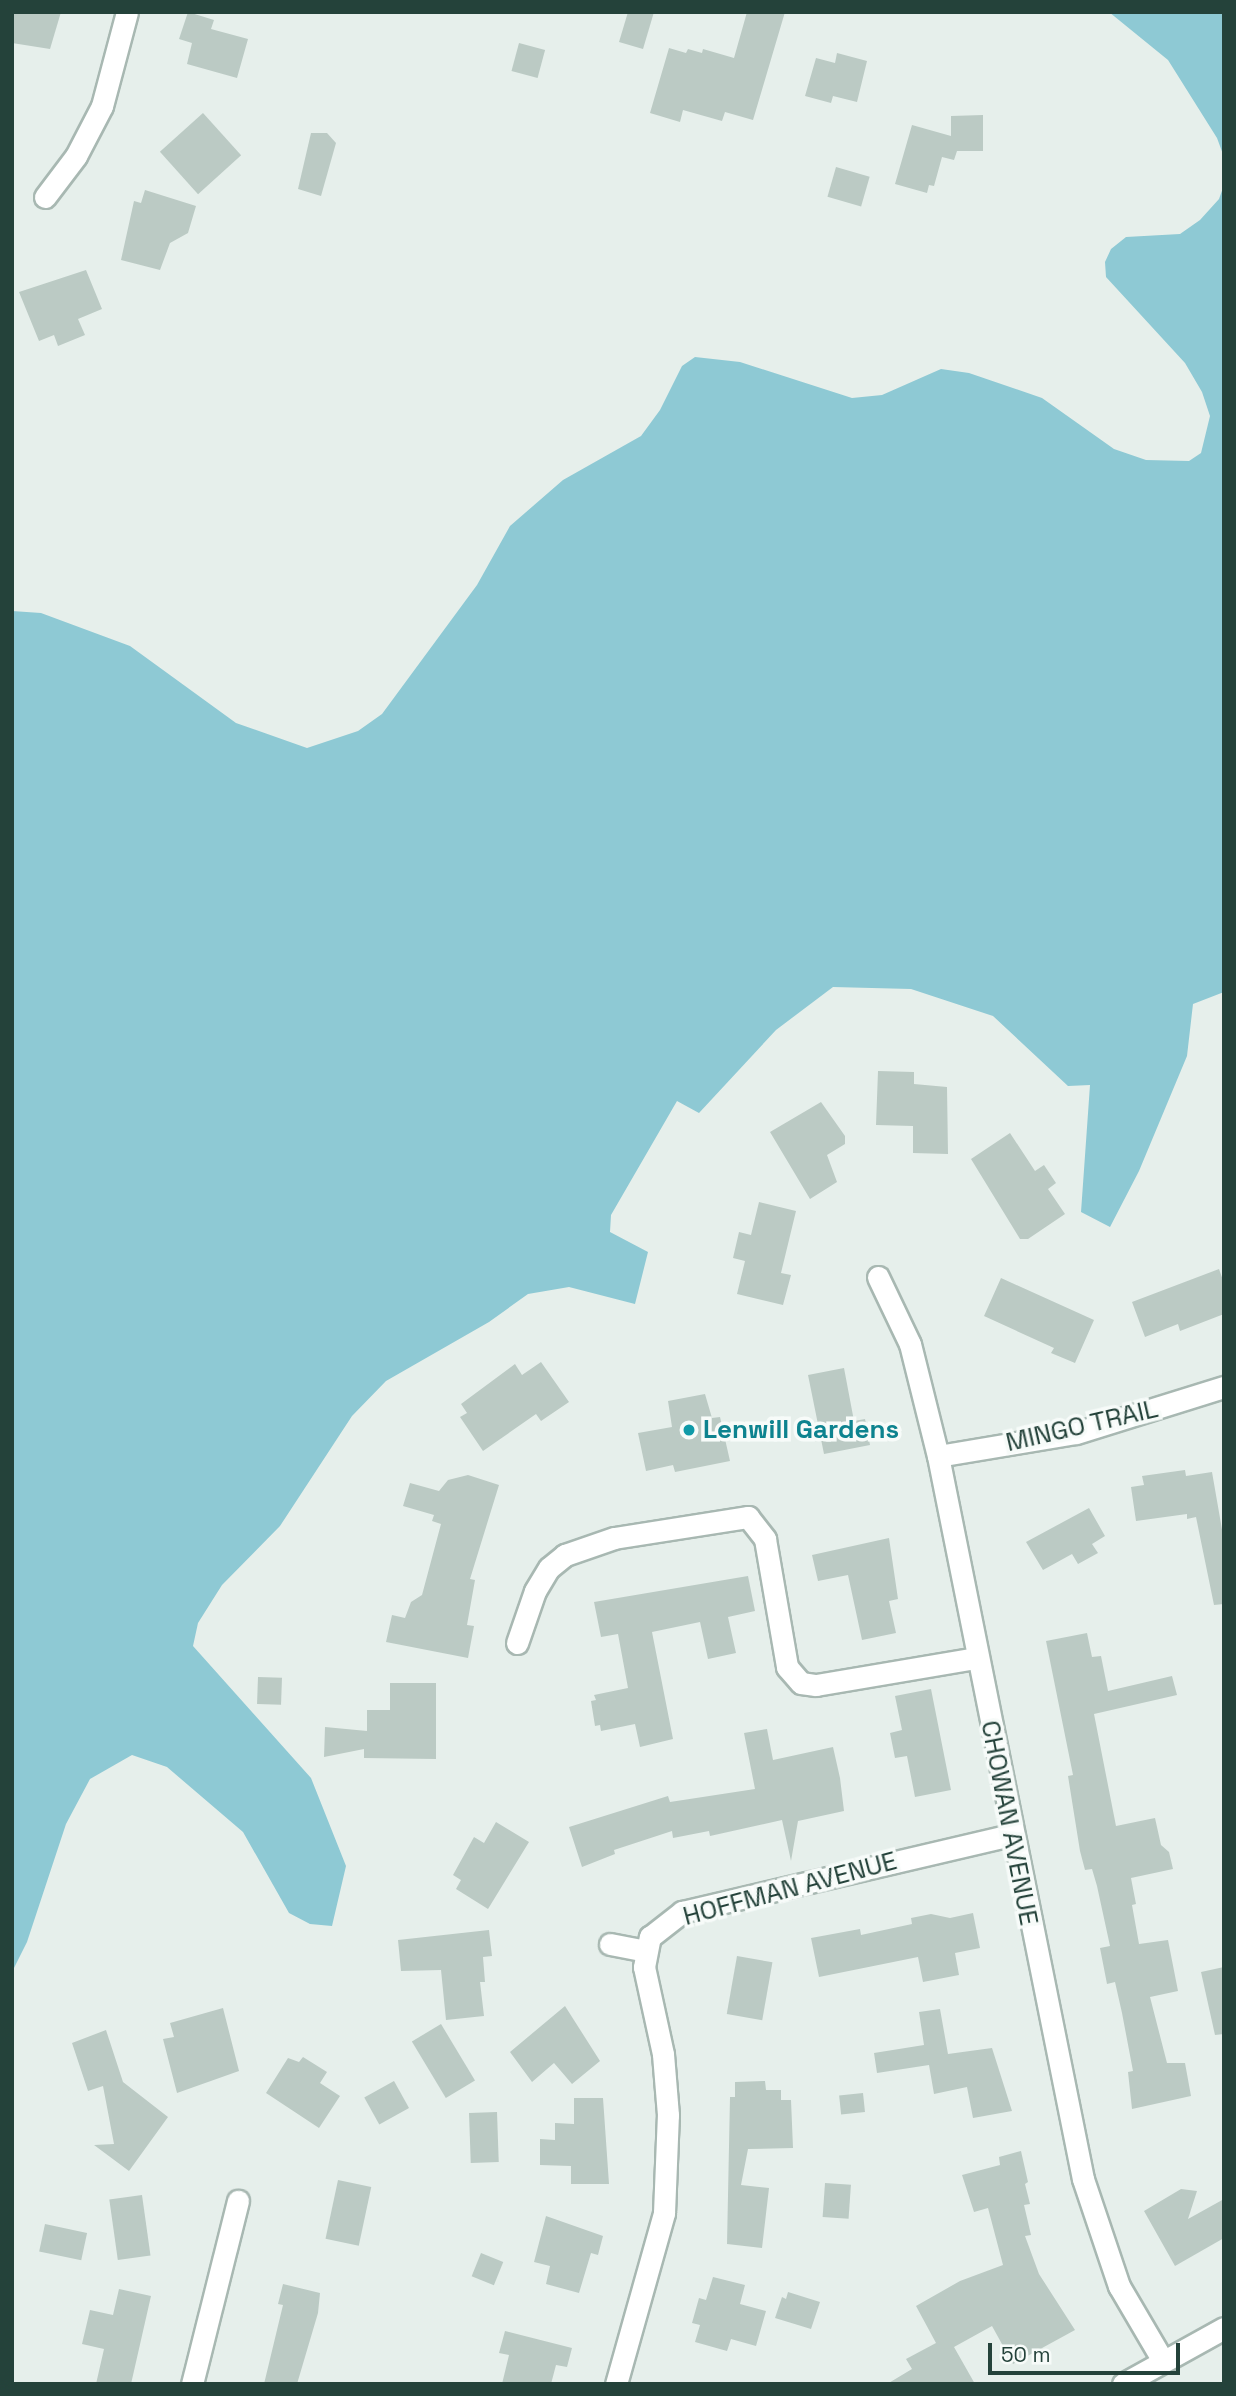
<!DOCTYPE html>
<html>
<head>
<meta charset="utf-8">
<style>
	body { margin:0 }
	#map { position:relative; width:1236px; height:2396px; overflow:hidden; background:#e6efeb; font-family:"Space Grotesk",sans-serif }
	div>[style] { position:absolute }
	.water>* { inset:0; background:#8ec9d4 }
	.building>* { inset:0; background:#bbcac4; transform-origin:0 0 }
	.roads { filter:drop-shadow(2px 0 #a8b8b2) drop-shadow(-2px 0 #a8b8b2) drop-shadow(0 2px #a8b8b2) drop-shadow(0 -2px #a8b8b2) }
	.street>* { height:21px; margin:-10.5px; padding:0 10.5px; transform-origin:10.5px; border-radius:10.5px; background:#fff }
	.dots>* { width:19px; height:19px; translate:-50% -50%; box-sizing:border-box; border:4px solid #f7fbf9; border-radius:50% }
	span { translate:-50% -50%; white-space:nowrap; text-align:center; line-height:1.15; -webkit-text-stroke:7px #f7fbf9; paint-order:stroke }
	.street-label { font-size:26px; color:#24423a }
	.culture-label { font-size:26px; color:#0d838f; font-weight:700 }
	.left { translate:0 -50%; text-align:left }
	.frame { position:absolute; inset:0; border:14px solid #24423a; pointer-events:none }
	.scale { position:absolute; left:988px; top:2343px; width:192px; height:32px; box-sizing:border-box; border:4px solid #24423a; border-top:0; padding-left:9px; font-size:21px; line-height:24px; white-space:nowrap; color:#24423a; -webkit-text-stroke:5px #f7fbf9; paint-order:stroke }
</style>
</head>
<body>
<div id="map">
	<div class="water">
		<i style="clip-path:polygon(1109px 12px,1224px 12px,1224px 157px,1217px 138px,1168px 60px)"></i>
		<i style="clip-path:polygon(1224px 185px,1224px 992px,1193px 1004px,1187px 1056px,1139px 1171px,1110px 1227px,1081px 1212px,1090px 1085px,1068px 1086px,993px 1016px,911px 989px,833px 987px,776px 1030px,699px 1113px,677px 1101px,611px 1215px,610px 1232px,648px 1252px,635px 1304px,569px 1287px,528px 1294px,489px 1322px,386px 1381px,352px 1416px,280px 1526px,222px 1585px,198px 1623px,193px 1646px,311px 1778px,346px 1866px,332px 1926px,310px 1924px,289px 1913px,243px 1832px,167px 1767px,132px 1755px,90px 1779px,66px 1824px,27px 1942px,12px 1972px,12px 611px,41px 613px,130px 646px,236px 723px,307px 748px,358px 731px,382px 714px,477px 585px,510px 526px,563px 480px,641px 436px,660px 410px,682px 366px,695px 357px,740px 362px,852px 398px,882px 395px,941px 369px,969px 373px,1042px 398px,1114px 449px,1146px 460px,1189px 461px,1201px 453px,1210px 416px,1202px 392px,1185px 363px,1106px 277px,1105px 262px,1111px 249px,1126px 237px,1180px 234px,1200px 220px,1219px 199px)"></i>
	</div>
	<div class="building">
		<i style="clip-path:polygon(12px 12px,61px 12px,50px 49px,12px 43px)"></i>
		<i style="clip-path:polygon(188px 12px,214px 20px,211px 29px,248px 39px,237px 78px,187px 64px,192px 43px,179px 39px)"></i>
		<i style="clip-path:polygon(628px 12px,654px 12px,643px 49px,619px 42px)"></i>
		<i style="clip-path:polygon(747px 12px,785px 12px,753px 120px,725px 112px,722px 121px,683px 110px,680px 122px,650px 113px,669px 48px,686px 53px,688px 49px,702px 53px,703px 49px,734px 58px)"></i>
		<i style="left:519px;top:43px;width:27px;height:29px;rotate:15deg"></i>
		<i style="clip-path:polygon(837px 53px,867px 61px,857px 102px,833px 96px,831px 103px,805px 96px,816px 58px,835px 63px)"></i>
		<i style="left:203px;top:113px;width:57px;height:58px;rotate:48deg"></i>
		<i style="clip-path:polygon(983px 115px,983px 151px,957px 151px,954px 160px,942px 157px,934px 186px,929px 185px,927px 193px,895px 184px,912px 125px,951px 136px,951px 116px)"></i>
		<i style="clip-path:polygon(311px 133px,327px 133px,336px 143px,321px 196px,298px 189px)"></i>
		<i style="left:836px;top:167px;width:35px;height:31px;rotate:16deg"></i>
		<i style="clip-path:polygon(145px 190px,196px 206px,188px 233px,170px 243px,160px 270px,121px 260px,134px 201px,141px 203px)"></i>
		<i style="clip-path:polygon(86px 270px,102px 309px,78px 319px,85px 335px,58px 346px,54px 335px,39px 341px,19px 292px)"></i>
		<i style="clip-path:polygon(878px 1071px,914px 1072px,914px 1084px,947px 1087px,948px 1154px,913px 1153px,913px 1126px,876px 1125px)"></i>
		<i style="clip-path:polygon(821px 1102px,845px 1136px,845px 1144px,827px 1155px,837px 1182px,810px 1199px,770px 1132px)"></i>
		<i style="clip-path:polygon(1010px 1133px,1035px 1171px,1044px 1165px,1056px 1183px,1048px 1189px,1065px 1214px,1028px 1239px,1020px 1239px,971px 1159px)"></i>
		<i style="clip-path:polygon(759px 1202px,796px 1211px,781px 1273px,791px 1275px,783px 1305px,737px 1294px,745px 1261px,733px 1258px,739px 1232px,751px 1235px)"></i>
		<i style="clip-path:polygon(1219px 1269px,1224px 1283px,1224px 1314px,1180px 1331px,1178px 1324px,1145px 1337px,1132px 1302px)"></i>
		<i style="clip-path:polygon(1001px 1278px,1094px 1320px,1075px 1363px,1051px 1353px,1054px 1348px,984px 1316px)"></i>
		<i style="clip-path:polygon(541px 1362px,569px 1402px,541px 1421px,536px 1414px,483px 1451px,460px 1417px,467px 1413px,461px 1404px,515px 1364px,522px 1375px)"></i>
		<i style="clip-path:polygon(844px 1368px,854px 1421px,865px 1419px,870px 1445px,824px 1454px,808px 1375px)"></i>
		<i style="clip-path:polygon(705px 1394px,712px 1418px,720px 1417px,730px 1461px,675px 1472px,673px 1465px,646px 1471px,638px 1433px,672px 1427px,668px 1401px)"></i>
		<i style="clip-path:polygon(1185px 1470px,1186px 1476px,1212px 1472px,1224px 1541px,1224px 1604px,1214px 1605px,1196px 1517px,1187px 1519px,1187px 1514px,1136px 1521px,1131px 1487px,1144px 1485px,1142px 1476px)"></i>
		<i style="clip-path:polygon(468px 1475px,499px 1485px,470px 1579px,475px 1580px,467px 1625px,474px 1626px,468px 1658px,386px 1642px,392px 1615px,405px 1618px,411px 1602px,422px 1595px,441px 1524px,432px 1521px,434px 1515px,403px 1506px,410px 1483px,439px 1491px,448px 1480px)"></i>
		<i style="clip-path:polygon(1089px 1508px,1105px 1536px,1092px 1544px,1098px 1553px,1078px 1564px,1072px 1554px,1043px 1570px,1026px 1542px)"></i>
		<i style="clip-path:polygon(889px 1538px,898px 1599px,889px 1601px,896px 1633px,862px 1640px,848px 1575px,818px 1581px,812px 1555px)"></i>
		<i style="clip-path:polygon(748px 1576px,755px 1611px,728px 1617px,736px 1653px,708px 1659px,700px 1622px,652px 1632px,673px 1739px,640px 1747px,635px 1724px,601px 1731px,600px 1725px,595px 1726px,591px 1701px,596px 1700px,594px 1695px,628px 1688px,618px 1634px,601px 1637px,594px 1602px)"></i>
		<i style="clip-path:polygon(1087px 1633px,1092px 1657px,1101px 1656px,1108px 1691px,1172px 1676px,1177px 1695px,1094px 1714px,1116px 1826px,1155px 1818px,1161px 1845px,1169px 1852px,1173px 1869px,1131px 1878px,1136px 1904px,1132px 1905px,1139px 1944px,1168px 1940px,1178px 1991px,1150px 1997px,1167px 2063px,1185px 2063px,1191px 2096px,1132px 2109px,1128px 2072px,1133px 2071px,1122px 2013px,1115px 1982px,1107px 1984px,1100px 1948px,1110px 1946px,1097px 1886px,1092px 1869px,1085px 1870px,1080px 1851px,1068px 1776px,1073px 1775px,1046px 1641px)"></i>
		<i style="left:258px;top:1677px;width:24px;height:27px;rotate:2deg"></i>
		<i style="clip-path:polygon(390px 1683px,436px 1683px,436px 1759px,364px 1758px,364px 1749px,324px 1757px,325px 1727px,367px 1731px,367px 1710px,390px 1710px)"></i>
		<i style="clip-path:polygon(931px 1689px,951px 1790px,915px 1797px,907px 1756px,895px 1758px,890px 1733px,902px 1730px,895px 1696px)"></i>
		<i style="clip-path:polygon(767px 1729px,773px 1760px,833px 1747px,840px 1778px,844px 1811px,798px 1821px,791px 1861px,782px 1820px,710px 1836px,709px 1831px,673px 1838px,672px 1831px,614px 1850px,615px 1854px,582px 1867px,569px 1827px,668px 1796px,670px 1802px,755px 1789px,744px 1733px)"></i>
		<i style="clip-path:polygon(496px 1822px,529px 1842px,488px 1909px,456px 1889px,461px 1880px,453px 1875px,474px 1837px,484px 1843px)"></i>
		<i style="clip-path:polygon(973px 1913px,980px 1948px,955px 1953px,959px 1975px,923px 1982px,918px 1957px,819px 1977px,811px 1938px,860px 1929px,861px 1935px,912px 1924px,911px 1918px,931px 1914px,950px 1918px)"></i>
		<i style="clip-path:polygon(489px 1930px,492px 1956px,483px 1957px,485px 1982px,480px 1982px,484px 2016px,446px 2020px,441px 1970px,401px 1971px,398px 1940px)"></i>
		<i style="left:737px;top:1956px;width:36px;height:59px;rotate:10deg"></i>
		<i style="clip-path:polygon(1224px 1967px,1224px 2034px,1215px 2035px,1201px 1972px)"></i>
		<i style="clip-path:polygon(565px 2006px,600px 2061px,572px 2084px,554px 2063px,532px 2082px,510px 2052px)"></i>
		<i style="clip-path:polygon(223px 2008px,239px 2071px,177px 2093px,163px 2039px,174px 2037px,170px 2023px)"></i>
		<i style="clip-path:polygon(940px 2009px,948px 2054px,992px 2048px,1012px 2111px,973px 2118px,967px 2087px,934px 2094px,929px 2065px,877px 2073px,874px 2053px,924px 2045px,919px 2012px)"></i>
		<i style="left:441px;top:2024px;width:66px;height:34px;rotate:59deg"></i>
		<i style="clip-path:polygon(106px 2030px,123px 2082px,168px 2117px,129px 2171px,94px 2145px,114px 2144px,103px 2086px,88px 2091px,72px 2043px)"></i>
		<i style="clip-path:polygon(303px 2057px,327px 2072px,320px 2083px,340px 2096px,319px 2128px,266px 2093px,288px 2058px,299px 2062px)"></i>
		<i style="left:394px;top:2081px;width:31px;height:34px;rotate:61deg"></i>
		<i style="clip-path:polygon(765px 2081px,766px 2090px,781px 2090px,781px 2100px,791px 2100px,793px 2148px,748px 2149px,741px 2185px,769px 2188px,762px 2248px,727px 2244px,730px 2097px,735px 2097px,735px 2082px)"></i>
		<i style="left:863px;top:2093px;width:19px;height:24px;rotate:84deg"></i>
		<i style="clip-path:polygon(574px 2098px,603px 2098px,609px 2184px,571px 2184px,571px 2166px,540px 2165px,540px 2139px,555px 2140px,555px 2123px,574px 2124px)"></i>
		<i style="left:497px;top:2112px;width:50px;height:28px;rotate:88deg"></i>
		<i style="clip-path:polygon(1021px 2151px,1028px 2182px,1025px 2184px,1030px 2204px,1024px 2205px,1031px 2235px,1025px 2236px,1039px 2274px,1075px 2330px,1013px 2364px,992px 2326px,954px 2347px,975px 2384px,887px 2384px,912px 2369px,906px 2359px,936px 2343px,916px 2306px,960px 2281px,1003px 2265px,988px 2208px,974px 2212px,962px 2175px,1000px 2165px,999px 2157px)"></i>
		<i style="left:338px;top:2180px;width:34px;height:60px;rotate:12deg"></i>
		<i style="left:825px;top:2183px;width:26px;height:34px;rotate:4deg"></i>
		<i style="clip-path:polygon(1181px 2189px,1197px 2191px,1188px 2219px,1224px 2199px,1224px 2238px,1175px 2266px,1144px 2211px)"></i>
		<i style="left:142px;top:2195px;width:61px;height:33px;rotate:82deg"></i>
		<i style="clip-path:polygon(546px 2216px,603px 2236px,598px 2255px,591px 2253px,579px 2293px,546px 2284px,550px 2266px,534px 2262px)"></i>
		<i style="left:45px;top:2224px;width:43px;height:28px;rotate:12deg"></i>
		<i style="left:481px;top:2253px;width:24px;height:25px;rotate:22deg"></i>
		<i style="clip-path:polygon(713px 2277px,745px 2285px,740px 2304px,766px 2311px,756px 2346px,731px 2339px,727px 2351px,695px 2342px,700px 2325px,692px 2323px,699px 2298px,706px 2300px)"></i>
		<i style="clip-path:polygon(283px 2284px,320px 2293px,318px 2313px,297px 2384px,264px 2384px,283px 2305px,278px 2304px)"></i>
		<i style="clip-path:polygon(119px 2289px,151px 2296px,131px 2384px,96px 2384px,104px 2349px,82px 2344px,90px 2310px,113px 2315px)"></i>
		<i style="clip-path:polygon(788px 2292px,820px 2302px,811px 2329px,775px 2318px,782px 2297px,786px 2299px)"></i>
		<i style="clip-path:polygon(505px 2331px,572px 2348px,567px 2367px,556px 2365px,551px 2384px,502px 2384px,509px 2355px,499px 2353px)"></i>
	</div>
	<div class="roads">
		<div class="street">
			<i style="left:45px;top:197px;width:51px;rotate:-52.9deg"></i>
			<i style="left:76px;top:156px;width:56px;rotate:-62.5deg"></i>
			<i style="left:102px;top:106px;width:97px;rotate:-75.1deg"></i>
			<i style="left:878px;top:1277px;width:74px;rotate:64.5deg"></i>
			<i style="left:910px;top:1344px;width:115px;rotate:76deg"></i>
			<i style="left:938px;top:1456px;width:737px;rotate:78.66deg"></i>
			<i style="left:1083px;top:2179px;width:113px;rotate:71.4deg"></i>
			<i style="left:1119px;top:2286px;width:87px;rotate:59.6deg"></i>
			<i style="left:938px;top:1456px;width:140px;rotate:-9.5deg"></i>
			<i style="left:1076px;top:1433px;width:155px;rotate:-17.3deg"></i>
			<i style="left:517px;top:1643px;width:55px;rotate:-70.9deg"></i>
			<i style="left:535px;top:1591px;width:27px;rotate:-59deg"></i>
			<i style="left:549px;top:1568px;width:21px;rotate:-39deg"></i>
			<i style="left:565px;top:1555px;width:52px;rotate:-19.1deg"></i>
			<i style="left:614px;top:1538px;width:136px;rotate:-8.9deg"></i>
			<i style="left:748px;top:1517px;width:28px;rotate:52deg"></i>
			<i style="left:765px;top:1539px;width:130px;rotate:80.2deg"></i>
			<i style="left:787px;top:1667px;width:21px;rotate:49deg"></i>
			<i style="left:801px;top:1683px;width:15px;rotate:8deg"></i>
			<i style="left:816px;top:1685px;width:162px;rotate:-9.6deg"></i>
			<i style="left:610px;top:1944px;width:37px;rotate:11deg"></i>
			<i style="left:192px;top:2384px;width:189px;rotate:-75.9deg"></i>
			<i style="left:616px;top:2384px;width:178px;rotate:-74.3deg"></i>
			<i style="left:664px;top:2213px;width:98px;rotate:-87.7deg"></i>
			<i style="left:668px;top:2115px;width:61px;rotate:-94.7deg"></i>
			<i style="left:663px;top:2054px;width:89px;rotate:-102.3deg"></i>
			<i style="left:644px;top:1967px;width:31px;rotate:-79deg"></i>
			<i style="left:650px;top:1937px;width:41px;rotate:-38deg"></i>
			<i style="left:682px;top:1912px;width:338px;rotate:-13.2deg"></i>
			<i style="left:1123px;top:2384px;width:115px;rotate:-29deg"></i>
		</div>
	</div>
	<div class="dots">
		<i style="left:689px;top:1430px;background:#0f9aa8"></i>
	</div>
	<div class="street-label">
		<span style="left:1082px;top:1426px;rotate:-13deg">MINGO TRAIL</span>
		<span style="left:1009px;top:1823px;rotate:79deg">CHOWAN AVENUE</span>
		<span style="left:790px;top:1889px;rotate:-15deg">HOFFMAN AVENUE</span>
	</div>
	<div class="culture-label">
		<span class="left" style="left:703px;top:1430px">Lenwill Gardens</span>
	</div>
	<div class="frame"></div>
	<div class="scale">50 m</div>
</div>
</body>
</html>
